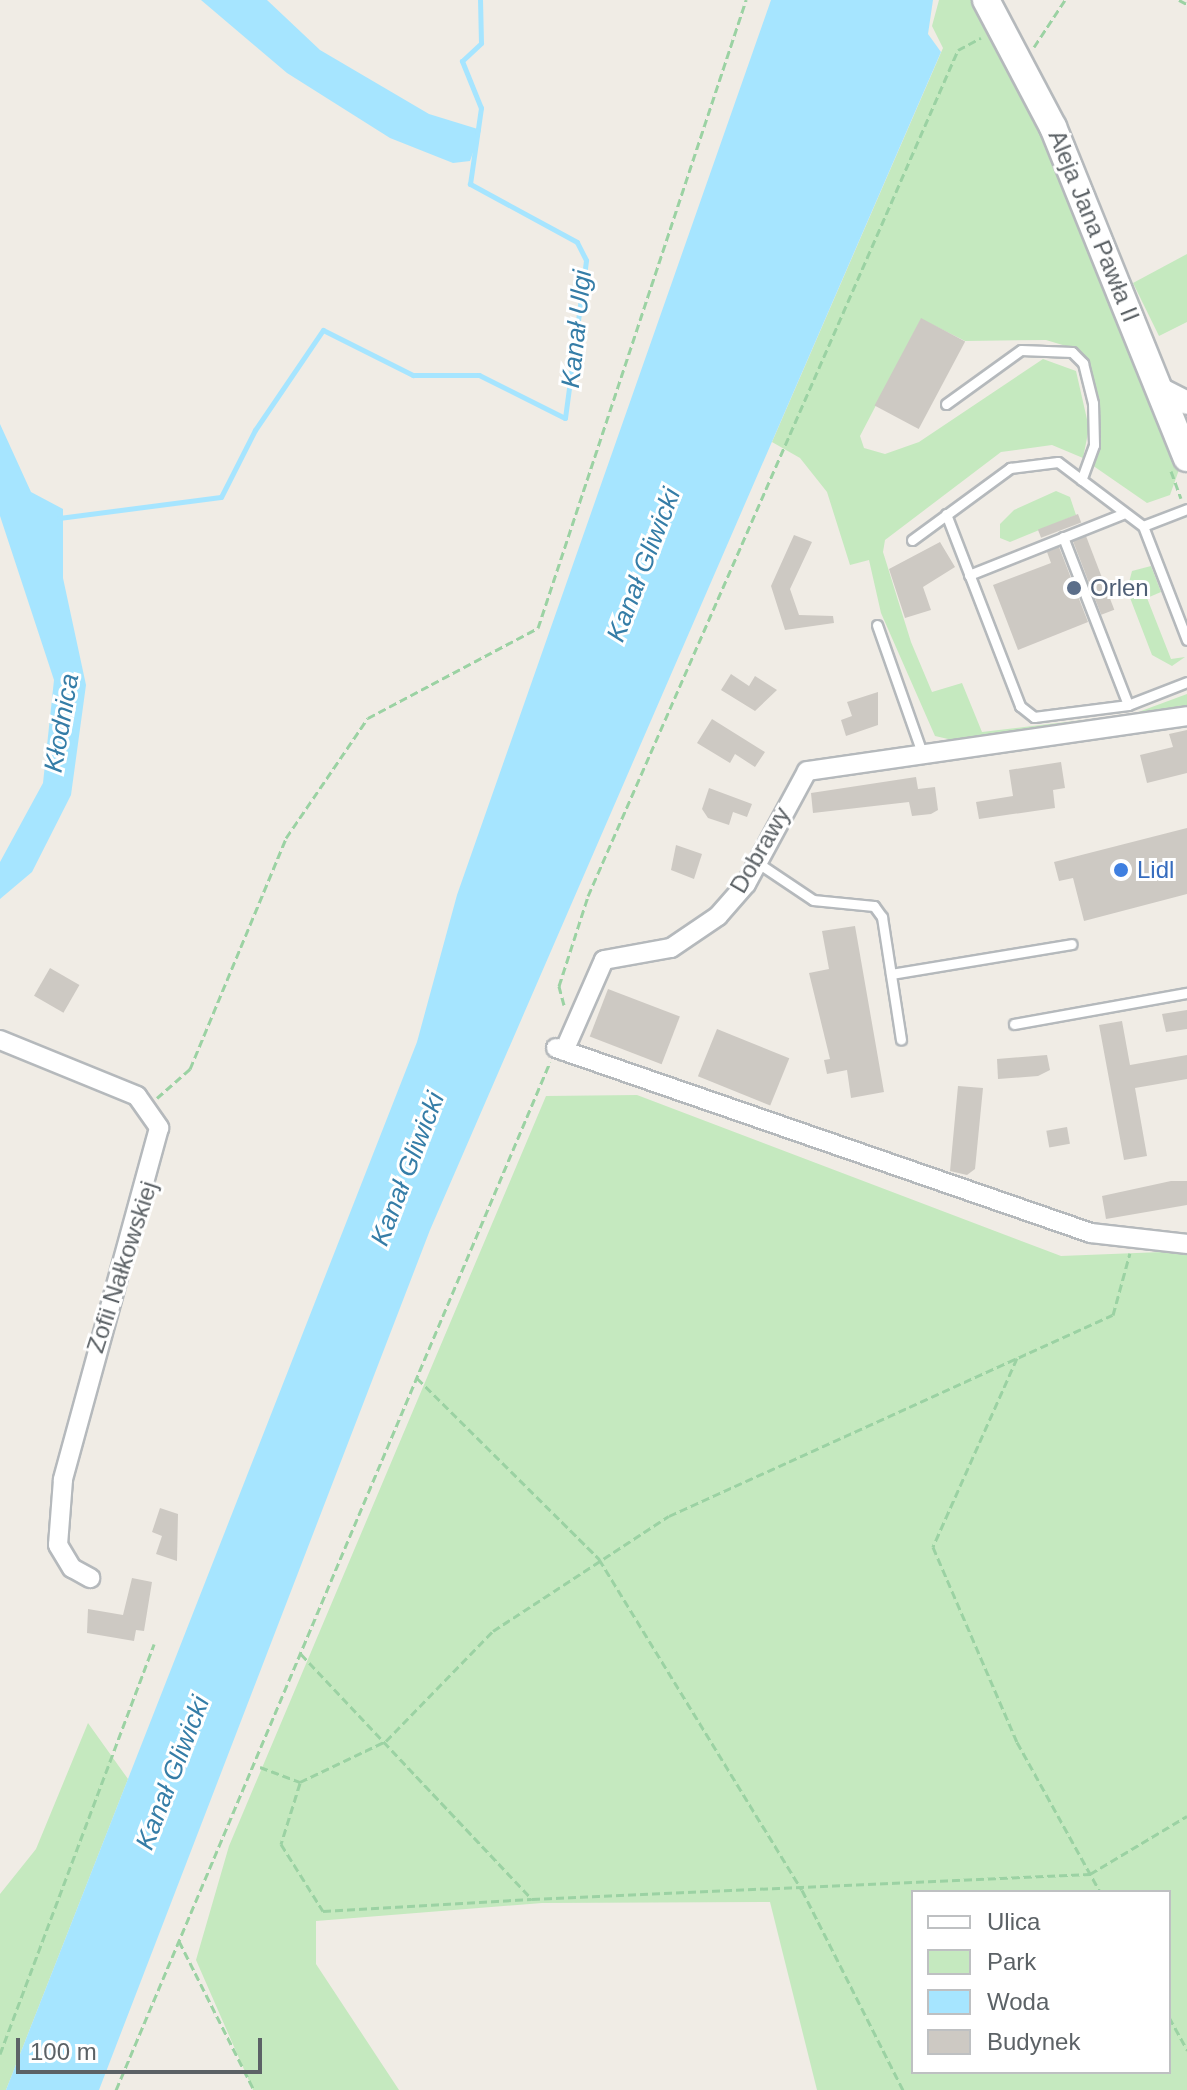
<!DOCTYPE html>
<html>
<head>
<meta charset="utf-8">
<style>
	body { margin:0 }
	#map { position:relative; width:1187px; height:2090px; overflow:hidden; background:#f0ece5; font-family:Helvetica,sans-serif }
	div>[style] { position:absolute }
	.green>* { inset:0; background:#c5e9bf }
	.water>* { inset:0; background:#a6e5ff }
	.stream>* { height:5px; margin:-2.5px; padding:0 2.5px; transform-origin:2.5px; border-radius:2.5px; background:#a6e5ff }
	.building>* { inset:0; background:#cdc9c3; transform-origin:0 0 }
	.path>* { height:3px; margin-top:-1.5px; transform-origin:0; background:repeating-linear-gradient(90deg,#9bd2a3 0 8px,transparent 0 12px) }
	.roads { filter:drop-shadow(2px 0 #b5b9bc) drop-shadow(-2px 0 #b5b9bc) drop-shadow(0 2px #b5b9bc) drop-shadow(0 -2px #b5b9bc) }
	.service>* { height:9px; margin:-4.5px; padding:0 4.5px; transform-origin:4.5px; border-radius:4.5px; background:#fff }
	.minor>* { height:18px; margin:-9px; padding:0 9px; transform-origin:9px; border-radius:9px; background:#fff }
	.tertiary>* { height:22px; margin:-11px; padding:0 11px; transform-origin:11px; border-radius:11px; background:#fff }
	.secondary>* { height:26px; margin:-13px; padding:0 13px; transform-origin:13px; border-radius:13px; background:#fff }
	.dots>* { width:22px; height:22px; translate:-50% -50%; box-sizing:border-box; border:4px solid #fff; border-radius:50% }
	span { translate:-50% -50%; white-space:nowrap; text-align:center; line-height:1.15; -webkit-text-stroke:6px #fff; paint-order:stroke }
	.street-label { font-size:24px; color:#5c6266 }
	.service-label { font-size:24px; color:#4e5e75 }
	.left { translate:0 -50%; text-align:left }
	.shop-label { font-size:24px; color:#366cbe }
	.water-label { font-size:26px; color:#357da7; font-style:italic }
	.legend { position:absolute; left:911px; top:1890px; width:260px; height:184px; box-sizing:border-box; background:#fff; border:2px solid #bec0c2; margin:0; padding:10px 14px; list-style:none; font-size:24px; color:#5c6266 }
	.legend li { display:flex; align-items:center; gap:16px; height:40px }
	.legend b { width:40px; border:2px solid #bec0c2 }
	.scale { position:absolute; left:16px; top:2038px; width:246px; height:36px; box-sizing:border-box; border:4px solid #5c6266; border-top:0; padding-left:10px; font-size:24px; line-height:28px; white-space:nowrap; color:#5c6266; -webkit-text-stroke:6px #fff; paint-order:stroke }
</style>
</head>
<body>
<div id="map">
	<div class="green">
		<i style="clip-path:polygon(939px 0,973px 0,994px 32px,1035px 113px,1180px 467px,1170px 495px,1147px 503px,1092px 465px,1100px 402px,1091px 369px,1076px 349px,1046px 340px,965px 341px,921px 319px,860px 436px,864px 448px,885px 454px,919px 442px,1043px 359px,1076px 371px,1089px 428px,1083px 458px,1052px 445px,1001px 452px,885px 540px,883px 552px,911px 642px,932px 692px,962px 683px,982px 732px,1133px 714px,1187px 694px,1187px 714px,957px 741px,935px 736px,881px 613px,869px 560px,850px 565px,827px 492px,800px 458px,772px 442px,943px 48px,932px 26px)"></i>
		<i style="clip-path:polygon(1187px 254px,1187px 322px,1159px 336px,1133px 283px)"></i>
		<i style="clip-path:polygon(1056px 491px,1070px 497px,1076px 515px,1010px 542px,1000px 538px,1000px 524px,1014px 510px)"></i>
		<i style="clip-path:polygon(1151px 566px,1161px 592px,1147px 598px,1171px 659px,1185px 657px,1172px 666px,1152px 655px,1127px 590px,1132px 571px)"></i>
		<i style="clip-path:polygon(evenodd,637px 1095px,1061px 1256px,1187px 1251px,1187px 2090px,817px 2090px,770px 1902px,542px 1903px,316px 1921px,316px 1964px,399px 2090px,253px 2090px,196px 1960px,229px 1846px,546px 1096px,637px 1095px,913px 1892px,1169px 1892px,1169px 2072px,913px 2072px,913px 1892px)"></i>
		<i style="clip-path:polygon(88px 1723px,128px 1779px,6px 2090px,0 2090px,0 1894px,36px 1849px)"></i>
	</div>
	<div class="water">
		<i style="clip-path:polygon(201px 0,267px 0,320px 50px,429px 114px,481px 130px,470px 161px,453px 163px,390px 138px,287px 73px)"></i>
		<i style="clip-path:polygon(771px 0,933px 0,928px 34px,941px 52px,430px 1230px,99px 2090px,6px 2090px,417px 1042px,457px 895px)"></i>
		<i style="clip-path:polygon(0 424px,31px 492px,63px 509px,63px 578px,86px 685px,71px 795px,32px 872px,0 899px,0 862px,43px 783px,54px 680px,0 516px)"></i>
	</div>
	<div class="stream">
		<i style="left:59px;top:518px;width:163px;rotate:-7.4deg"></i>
		<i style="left:221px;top:497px;width:75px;rotate:-63.1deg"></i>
		<i style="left:255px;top:430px;width:121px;rotate:-55.8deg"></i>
		<i style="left:323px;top:330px;width:101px;rotate:26.6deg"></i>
		<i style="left:413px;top:375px;width:66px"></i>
		<i style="left:479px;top:375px;width:96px;rotate:26.6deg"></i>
		<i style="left:565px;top:418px;width:159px;rotate:-82.4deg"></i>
		<i style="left:586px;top:260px;width:20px;rotate:-117deg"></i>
		<i style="left:577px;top:242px;width:122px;rotate:-151.5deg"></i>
		<i style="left:470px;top:184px;width:77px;rotate:-81.8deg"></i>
		<i style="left:481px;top:108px;width:51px;rotate:-112deg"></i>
		<i style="left:462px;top:61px;width:26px;rotate:-43deg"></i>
		<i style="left:481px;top:43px;width:43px;rotate:-91.3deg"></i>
	</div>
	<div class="building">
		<i style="left:921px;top:318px;width:50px;height:99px;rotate:28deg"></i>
		<i style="left:1078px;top:514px;width:9px;height:43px;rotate:69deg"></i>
		<i style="clip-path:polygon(794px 535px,812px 542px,790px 589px,799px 615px,833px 616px,834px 623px,785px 630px,771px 586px)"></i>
		<i style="left:1086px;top:536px;width:79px;height:14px;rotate:69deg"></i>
		<i style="clip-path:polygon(940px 542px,955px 567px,923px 587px,931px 610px,905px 618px,889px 569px)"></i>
		<i style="clip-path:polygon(1059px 547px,1088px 622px,1018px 650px,993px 585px,1051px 563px,1047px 552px)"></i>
		<i style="clip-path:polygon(731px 674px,749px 686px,755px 676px,777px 690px,755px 711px,721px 690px)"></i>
		<i style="clip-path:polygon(878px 692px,878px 725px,846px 736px,841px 720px,852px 716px,847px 702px)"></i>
		<i style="clip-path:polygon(712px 719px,765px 752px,755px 767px,735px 754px,730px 763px,697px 743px)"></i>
		<i style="clip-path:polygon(1187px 730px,1187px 773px,1147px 783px,1140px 755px,1173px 747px,1169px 734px)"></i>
		<i style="clip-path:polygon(1061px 762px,1065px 788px,1053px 790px,1055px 808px,979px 819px,976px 802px,1013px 796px,1009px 770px)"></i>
		<i style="clip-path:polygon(916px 777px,918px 789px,935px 787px,938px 810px,931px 814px,912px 816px,909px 802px,813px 813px,811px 793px)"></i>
		<i style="clip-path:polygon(709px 788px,752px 804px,747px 817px,733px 812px,729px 825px,708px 818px,702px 809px)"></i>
		<i style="clip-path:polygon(1187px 828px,1187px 894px,1084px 921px,1073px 878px,1059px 881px,1054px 862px)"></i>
		<i style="clip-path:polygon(676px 845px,702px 854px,694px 879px,671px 870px)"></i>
		<i style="clip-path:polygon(855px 926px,884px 1092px,851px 1098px,847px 1070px,827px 1074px,824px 1060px,830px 1059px,809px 973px,829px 969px,822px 931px)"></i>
		<i style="left:50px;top:968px;width:34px;height:32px;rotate:30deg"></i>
		<i style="left:608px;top:989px;width:77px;height:51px;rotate:21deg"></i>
		<i style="clip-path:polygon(1187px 1010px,1187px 1029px,1166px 1032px,1162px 1014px)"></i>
		<i style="clip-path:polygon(1122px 1021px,1130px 1065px,1187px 1055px,1187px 1079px,1135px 1088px,1147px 1156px,1124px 1160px,1099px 1025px)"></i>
		<i style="left:717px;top:1029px;width:78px;height:51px;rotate:22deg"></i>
		<i style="clip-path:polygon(1047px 1055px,1050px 1070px,1038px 1076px,998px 1079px,997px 1059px)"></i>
		<i style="clip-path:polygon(958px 1086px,983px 1088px,975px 1169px,967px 1175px,950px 1171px)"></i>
		<i style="left:1067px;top:1127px;width:17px;height:21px;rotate:80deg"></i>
		<i style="clip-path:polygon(1171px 1181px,1187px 1181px,1187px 1205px,1106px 1219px,1102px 1196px)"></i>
		<i style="clip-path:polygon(160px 1508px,178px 1514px,177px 1561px,156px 1554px,162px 1536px,152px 1532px)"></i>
		<i style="clip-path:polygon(132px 1578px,152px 1582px,144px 1631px,136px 1630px,134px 1641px,87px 1633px,88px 1609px,123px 1615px)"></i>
	</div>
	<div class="path">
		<i style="left:1179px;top:0;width:9px;rotate:27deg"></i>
		<i style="left:1034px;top:47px;width:56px;rotate:-56.6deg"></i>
		<i style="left:1171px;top:471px;width:29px;rotate:70deg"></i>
		<i style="left:564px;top:1005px;width:20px;rotate:-105deg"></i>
		<i style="left:559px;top:986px;width:95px;rotate:-72.1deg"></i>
		<i style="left:588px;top:896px;width:923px;rotate:-66.38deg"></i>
		<i style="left:958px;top:50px;width:26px;rotate:-28deg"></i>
		<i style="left:157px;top:1098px;width:44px;rotate:-41.3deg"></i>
		<i style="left:190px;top:1069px;width:250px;rotate:-67.4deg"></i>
		<i style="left:286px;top:838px;width:145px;rotate:-55.7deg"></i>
		<i style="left:368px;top:718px;width:192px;rotate:-27.9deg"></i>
		<i style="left:538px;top:628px;width:662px;rotate:-71.67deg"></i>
		<i style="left:1017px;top:1358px;width:207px;rotate:114deg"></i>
		<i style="left:933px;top:1547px;width:212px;rotate:66.7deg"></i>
		<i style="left:1017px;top:1742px;width:171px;rotate:61deg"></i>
		<i style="left:417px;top:1378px;width:257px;rotate:44.8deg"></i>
		<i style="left:599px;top:1559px;width:388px;rotate:58.5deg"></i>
		<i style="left:802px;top:1890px;width:224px;rotate:63.2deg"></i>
		<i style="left:301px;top:1654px;width:337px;rotate:46.7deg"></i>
		<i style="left:532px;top:1899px;width:559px;rotate:-2.57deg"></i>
		<i style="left:1090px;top:1874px;width:113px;rotate:-30.9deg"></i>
		<i style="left:260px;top:1767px;width:43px;rotate:20.6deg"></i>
		<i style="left:300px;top:1782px;width:95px;rotate:-25.5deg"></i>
		<i style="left:386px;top:1741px;width:153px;rotate:-45.8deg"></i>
		<i style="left:493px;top:1631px;width:210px;rotate:-33.2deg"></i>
		<i style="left:669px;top:1516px;width:487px;rotate:-24.4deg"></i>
		<i style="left:1113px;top:1315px;width:64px;rotate:-74.7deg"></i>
		<i style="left:300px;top:1783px;width:64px;rotate:107.3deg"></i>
		<i style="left:281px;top:1844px;width:79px;rotate:57.9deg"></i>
		<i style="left:323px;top:1911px;width:209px;rotate:-3.3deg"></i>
		<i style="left:179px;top:1941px;width:167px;rotate:63.3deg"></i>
		<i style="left:1169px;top:2017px;width:38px;rotate:61deg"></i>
		<i style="left:0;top:2054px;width:438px;rotate:-69.4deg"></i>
		<i style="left:116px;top:2090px;width:1116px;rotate:-67.11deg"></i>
	</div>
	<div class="roads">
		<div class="service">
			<i style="left:946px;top:404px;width:92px;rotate:-35.8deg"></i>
			<i style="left:1021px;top:350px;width:51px;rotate:2.2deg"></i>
			<i style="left:1072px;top:352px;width:16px;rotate:45deg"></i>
			<i style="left:1083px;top:363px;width:41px;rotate:76deg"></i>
			<i style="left:1093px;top:403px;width:42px;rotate:88.6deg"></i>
			<i style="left:1094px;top:445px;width:37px;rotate:110deg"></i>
			<i style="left:946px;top:514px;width:206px;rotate:68.9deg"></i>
			<i style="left:1020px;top:706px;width:18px;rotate:38deg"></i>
			<i style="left:1034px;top:717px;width:95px;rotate:-7.3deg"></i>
			<i style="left:1128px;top:705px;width:63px;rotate:-21.3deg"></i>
			<i style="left:1143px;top:526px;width:47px;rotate:-21.1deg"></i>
			<i style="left:1063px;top:537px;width:180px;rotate:68.8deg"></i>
			<i style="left:912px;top:540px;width:122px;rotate:-36.3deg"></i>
			<i style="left:1010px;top:468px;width:48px;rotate:-7.1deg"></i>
			<i style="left:1058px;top:462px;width:106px;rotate:37deg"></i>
			<i style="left:1143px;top:526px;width:122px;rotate:68.9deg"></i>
			<i style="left:969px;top:575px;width:165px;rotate:-21.7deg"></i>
			<i style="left:877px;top:625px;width:133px;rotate:70.6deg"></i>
			<i style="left:758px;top:863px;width:66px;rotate:33.9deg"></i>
			<i style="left:813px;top:900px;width:61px;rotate:5.6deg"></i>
			<i style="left:874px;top:906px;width:14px;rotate:54deg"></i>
			<i style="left:882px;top:917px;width:124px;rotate:81.2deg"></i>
			<i style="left:891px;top:974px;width:183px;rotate:-9.4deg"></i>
			<i style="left:1014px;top:1024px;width:176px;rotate:-10.2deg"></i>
		</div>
		<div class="minor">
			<i style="left:0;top:1040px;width:148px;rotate:22.2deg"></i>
			<i style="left:137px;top:1096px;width:39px;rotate:55deg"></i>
			<i style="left:159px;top:1128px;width:365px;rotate:105.3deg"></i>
			<i style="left:63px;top:1480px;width:65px;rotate:94.4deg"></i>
			<i style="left:58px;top:1545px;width:27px;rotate:59deg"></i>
			<i style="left:72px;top:1568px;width:21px;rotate:29deg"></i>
			<i style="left:556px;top:1048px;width:566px;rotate:19.08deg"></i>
			<i style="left:1091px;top:1233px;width:97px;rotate:6.5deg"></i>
			<i style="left:564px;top:1051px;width:99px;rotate:-66.3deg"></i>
			<i style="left:604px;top:960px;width:68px;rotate:-10.2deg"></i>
			<i style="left:671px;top:948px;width:57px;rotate:-34.2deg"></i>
			<i style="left:718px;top:916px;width:43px;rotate:-48.8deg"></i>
			<i style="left:746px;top:884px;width:128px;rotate:-61.6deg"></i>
			<i style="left:807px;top:771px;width:384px;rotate:-8.2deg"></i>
		</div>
		<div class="tertiary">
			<i style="left:1160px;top:389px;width:30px;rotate:27deg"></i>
		</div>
		<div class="secondary">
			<i style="left:986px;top:0;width:144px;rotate:62.2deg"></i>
			<i style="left:1053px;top:127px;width:357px;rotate:68deg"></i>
		</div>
	</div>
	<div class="dots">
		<i style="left:1074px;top:588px;background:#5c6f8a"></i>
		<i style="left:1121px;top:870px;background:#3f7fe0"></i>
	</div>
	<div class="street-label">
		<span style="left:1094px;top:226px;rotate:68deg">Aleja Jana Pawła II</span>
		<span style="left:760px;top:850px;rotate:-60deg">Dobrawy</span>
		<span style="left:122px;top:1267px;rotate:-72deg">Zofii Nałkowskiej</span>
	</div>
	<div class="service-label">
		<span class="left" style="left:1090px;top:588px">Orlen</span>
	</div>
	<div class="shop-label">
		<span class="left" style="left:1137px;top:870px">Lidl</span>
	</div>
	<div class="water-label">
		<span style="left:577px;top:329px;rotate:-84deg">Kanał Ulgi</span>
		<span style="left:644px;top:565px;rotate:-69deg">Kanał Gliwicki</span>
		<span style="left:62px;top:723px;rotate:-80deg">Kłodnica</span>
		<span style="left:408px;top:1169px;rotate:-69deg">Kanał Gliwicki</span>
		<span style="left:173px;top:1773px;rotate:-69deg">Kanał Gliwicki</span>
	</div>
	<ul class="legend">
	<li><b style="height:10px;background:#fff"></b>Ulica</li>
	<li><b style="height:22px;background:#c5e9bf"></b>Park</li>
	<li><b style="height:22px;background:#a6e5ff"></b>Woda</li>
	<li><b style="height:22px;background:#cdc9c3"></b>Budynek</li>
	</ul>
	<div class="scale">100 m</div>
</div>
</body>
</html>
